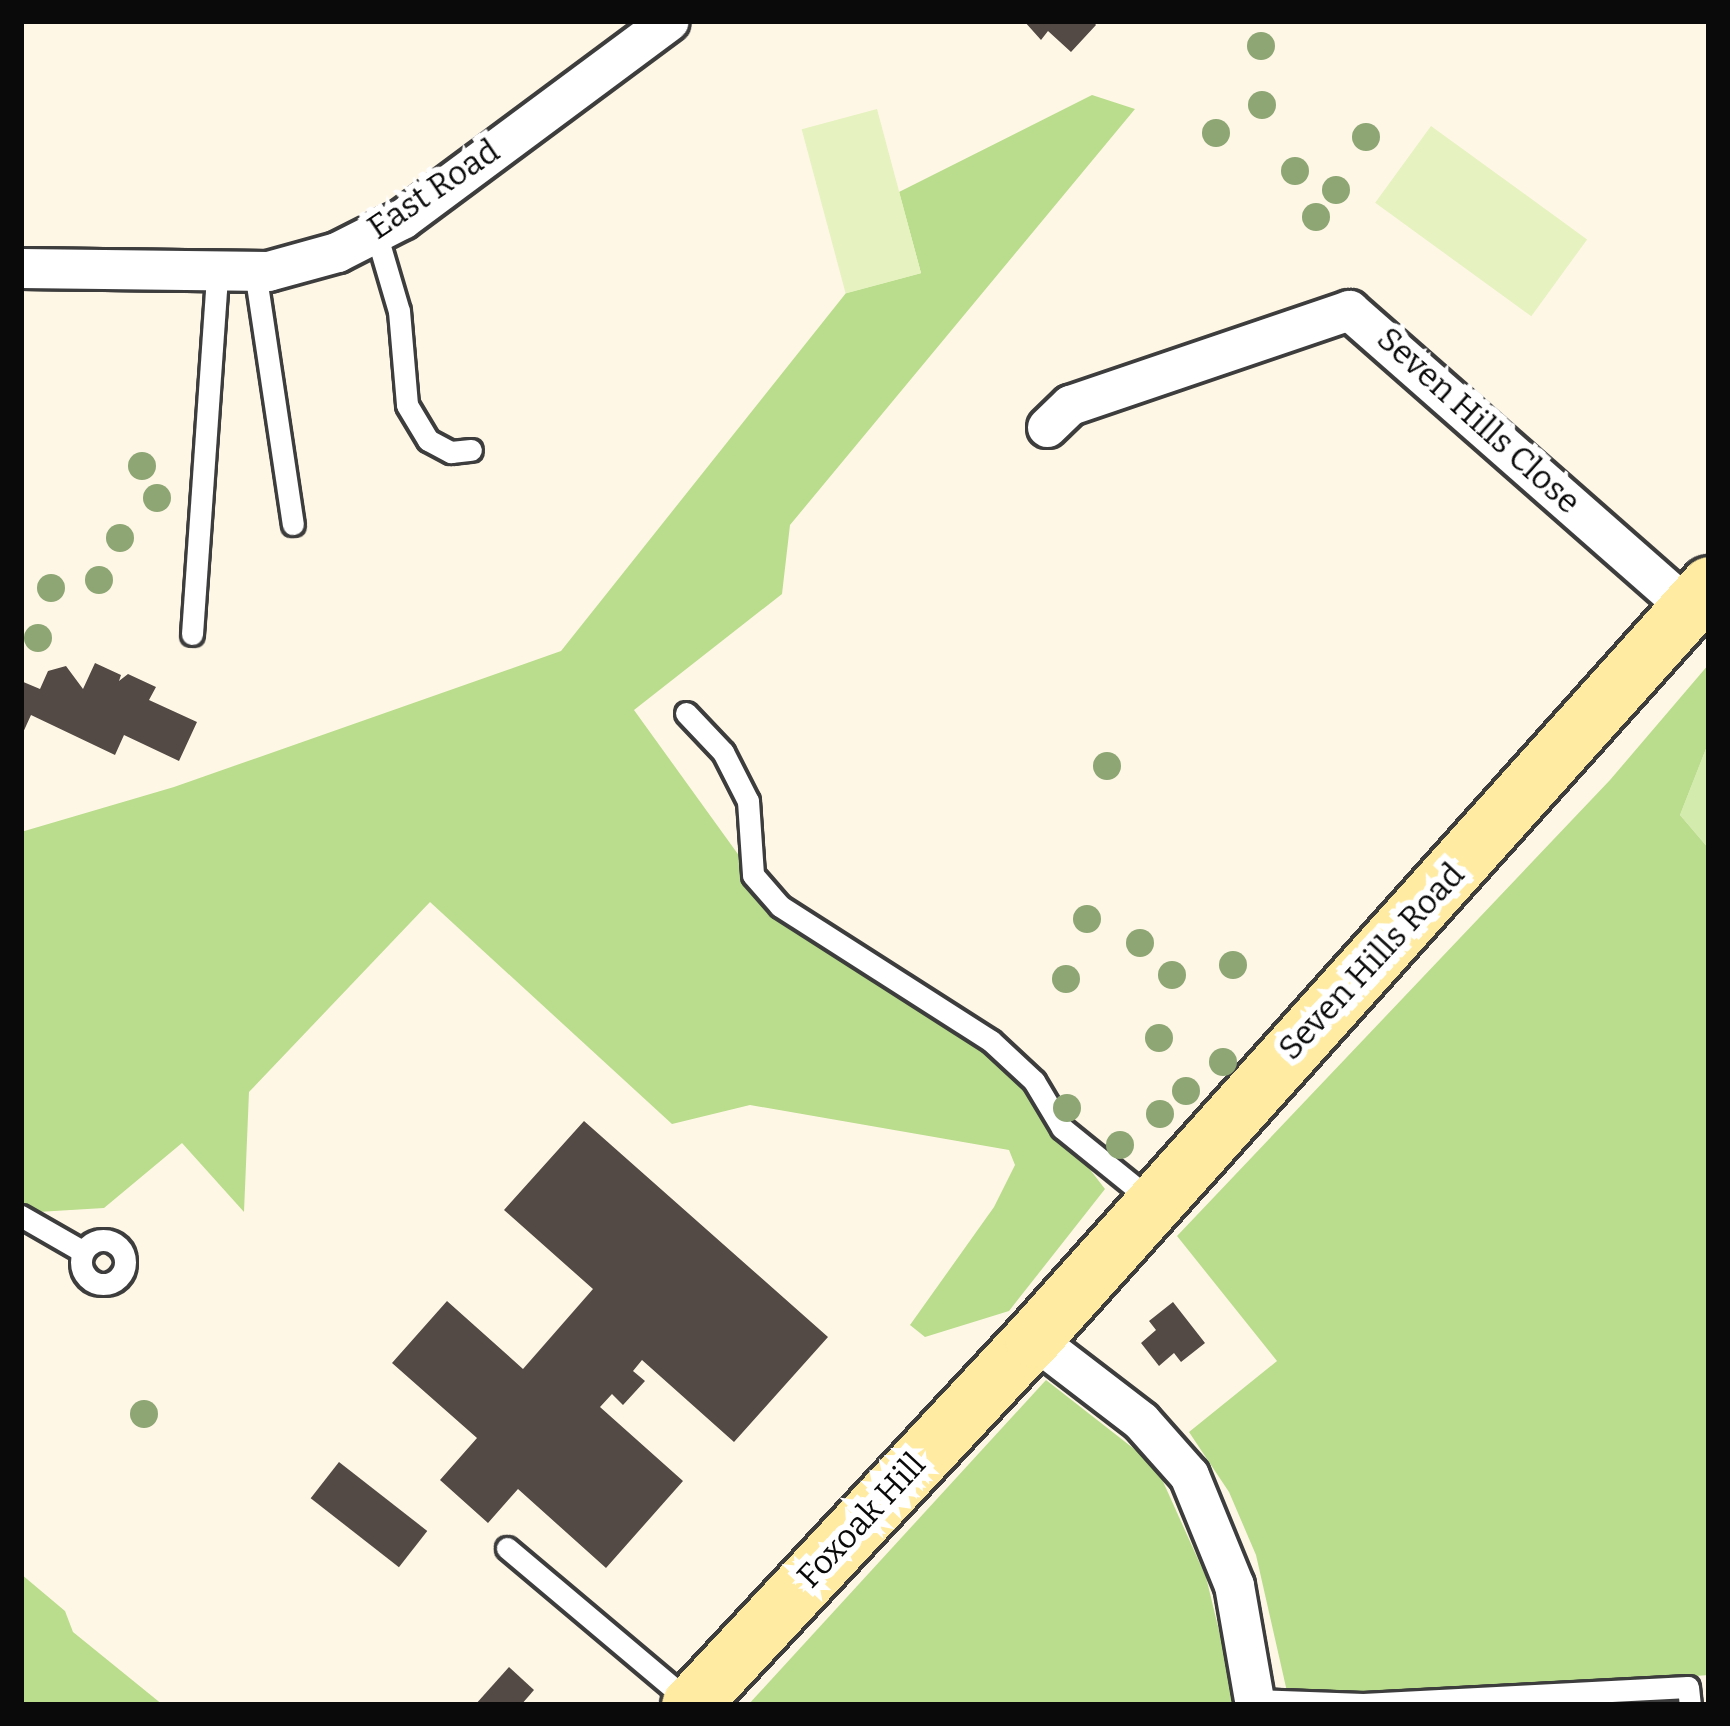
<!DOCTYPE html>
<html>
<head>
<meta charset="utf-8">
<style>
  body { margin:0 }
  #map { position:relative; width:1730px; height:1726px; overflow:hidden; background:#fff7e6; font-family:Bitter,serif }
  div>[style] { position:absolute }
  .green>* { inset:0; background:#d4ebae }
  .forest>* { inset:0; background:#b9dd8c }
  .pitch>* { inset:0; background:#e6f2c0; transform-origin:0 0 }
  .building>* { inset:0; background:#534945; transform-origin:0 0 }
  .roads { filter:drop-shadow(3px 0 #3d3d3d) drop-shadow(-3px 0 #3d3d3d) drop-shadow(0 3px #3d3d3d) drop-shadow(0 -3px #3d3d3d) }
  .lane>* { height:21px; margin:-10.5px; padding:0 10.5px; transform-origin:10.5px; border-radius:10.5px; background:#fff }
  .lane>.ring { margin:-10.5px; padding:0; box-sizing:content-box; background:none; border:21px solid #fff; border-radius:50% }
  .street>* { height:39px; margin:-19.5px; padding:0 19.5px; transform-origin:19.5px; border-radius:19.5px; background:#fff }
  .secondary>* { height:57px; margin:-28.5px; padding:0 28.5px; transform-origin:28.5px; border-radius:28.5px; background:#ffeba1 }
  .trees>* { width:28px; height:28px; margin:-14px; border-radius:50%; background:#8da674 }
  span { translate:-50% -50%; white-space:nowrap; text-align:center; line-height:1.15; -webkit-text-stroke:12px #fff; paint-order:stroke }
  .street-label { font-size:33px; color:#0a0a0a }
  .frame { position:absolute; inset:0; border:24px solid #0a0a0a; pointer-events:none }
</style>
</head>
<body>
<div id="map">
  <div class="green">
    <i style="clip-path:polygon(1709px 741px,1709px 849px,1680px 815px)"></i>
  </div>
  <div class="forest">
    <i style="clip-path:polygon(1092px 95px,1135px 109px,790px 525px,782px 594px,634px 710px,753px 875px,991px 1041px,1105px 1189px,1009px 1311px,925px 1337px,910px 1325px,994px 1207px,1015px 1165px,1009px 1150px,750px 1105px,672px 1124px,430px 902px,249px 1092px,244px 1212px,182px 1143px,104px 1208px,21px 1213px,21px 832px,174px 787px,561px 651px,846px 293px,921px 273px,899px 192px)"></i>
    <i style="clip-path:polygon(1709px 664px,1709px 741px,1680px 815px,1709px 849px,1709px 1675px,1290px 1705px,1256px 1555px,1229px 1492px,1189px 1432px,1277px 1361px,1177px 1236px,1610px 780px)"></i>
    <i style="clip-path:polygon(1046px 1380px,1156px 1466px,1206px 1577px,1237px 1705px,748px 1705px)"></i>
    <i style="clip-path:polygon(21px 1574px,65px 1611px,73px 1632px,163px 1705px,21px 1705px)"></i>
  </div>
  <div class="pitch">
    <i style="left:877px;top:109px;width:170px;height:78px;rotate:75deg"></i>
    <i style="left:1431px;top:126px;width:193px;height:95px;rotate:36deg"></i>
  </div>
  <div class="building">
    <i style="clip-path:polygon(1024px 21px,1093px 21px,1096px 25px,1071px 52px,1048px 31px,1041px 40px)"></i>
    <i style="clip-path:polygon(95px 663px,121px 675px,119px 681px,128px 674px,156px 687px,149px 700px,197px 722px,179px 761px,124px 735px,115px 755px,31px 715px,21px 737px,21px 681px,40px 689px,48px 671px,66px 666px,83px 689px)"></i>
    <i style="clip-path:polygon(584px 1121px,828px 1337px,734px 1442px,642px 1360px,633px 1371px,645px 1381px,623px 1405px,612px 1394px,600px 1407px,683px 1481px,606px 1568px,518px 1489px,488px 1523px,440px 1480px,477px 1438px,392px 1363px,447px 1301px,523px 1369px,593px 1289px,504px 1210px)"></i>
    <i style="clip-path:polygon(1173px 1302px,1205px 1343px,1181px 1362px,1174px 1353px,1159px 1366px,1141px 1343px,1156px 1330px,1149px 1321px)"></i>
    <i style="left:339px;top:1462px;width:112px;height:46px;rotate:38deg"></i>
    <i style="clip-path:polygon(509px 1667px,534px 1690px,521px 1705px,475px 1705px)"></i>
  </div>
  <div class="roads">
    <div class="lane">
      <i style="left:376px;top:233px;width:81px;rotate:73.6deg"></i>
      <i style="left:399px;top:311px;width:94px;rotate:85.1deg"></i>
      <i style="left:407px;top:405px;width:41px;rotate:59deg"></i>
      <i style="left:428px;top:440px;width:26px;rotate:28deg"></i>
      <i style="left:451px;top:452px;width:20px;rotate:-6deg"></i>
      <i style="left:255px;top:271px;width:256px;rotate:81.5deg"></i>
      <i style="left:192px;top:634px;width:363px;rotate:-86deg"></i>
      <i style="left:686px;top:713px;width:54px;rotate:46.5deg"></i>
      <i style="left:723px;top:752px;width:55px;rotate:63deg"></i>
      <i style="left:748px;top:801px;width:74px;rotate:86.1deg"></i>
      <i style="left:753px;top:875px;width:41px;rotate:48.9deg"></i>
      <i style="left:780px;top:906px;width:250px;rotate:32.6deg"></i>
      <i style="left:991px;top:1041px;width:59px;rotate:42.9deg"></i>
      <i style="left:1034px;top:1081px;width:55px;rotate:59.2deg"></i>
      <i style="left:1062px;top:1128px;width:114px;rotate:39deg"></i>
      <i style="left:21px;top:1216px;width:70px;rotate:29.8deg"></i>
      <i class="ring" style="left:81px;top:1240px;width:23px;height:23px"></i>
      <i style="left:507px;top:1548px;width:241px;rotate:40.1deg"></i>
      <i style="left:1254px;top:1700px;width:109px;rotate:2.1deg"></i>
      <i style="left:1363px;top:1704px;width:325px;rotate:-3deg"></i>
      <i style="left:1688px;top:1687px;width:18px;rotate:84deg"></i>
    </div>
    <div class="street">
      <i style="left:21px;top:268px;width:247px;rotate:0.7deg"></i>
      <i style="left:268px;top:271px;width:72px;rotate:-15.4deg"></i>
      <i style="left:337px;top:252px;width:73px;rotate:-26.9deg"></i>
      <i style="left:402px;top:219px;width:332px;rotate:-36.6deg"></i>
      <i style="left:1047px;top:427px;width:32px;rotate:-44deg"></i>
      <i style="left:1070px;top:405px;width:295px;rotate:-18.8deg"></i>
      <i style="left:1349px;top:310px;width:451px;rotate:41.3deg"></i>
      <i style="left:1033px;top:1338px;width:136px;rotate:37.5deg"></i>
      <i style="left:1141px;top:1421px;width:72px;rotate:48.4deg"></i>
      <i style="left:1189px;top:1475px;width:119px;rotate:67.8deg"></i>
      <i style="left:1234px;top:1585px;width:122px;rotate:80.1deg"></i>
    </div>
    <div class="secondary">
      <i style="left:690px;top:1705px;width:502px;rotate:-46.94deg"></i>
      <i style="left:1033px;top:1338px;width:1012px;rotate:-48.08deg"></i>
    </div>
  </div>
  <div class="trees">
    <i style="left:1261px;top:46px"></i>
    <i style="left:1262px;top:105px"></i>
    <i style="left:1216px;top:133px"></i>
    <i style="left:1366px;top:137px"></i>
    <i style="left:1295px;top:171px"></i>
    <i style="left:1336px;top:190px"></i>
    <i style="left:1316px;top:217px"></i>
    <i style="left:142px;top:466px"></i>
    <i style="left:157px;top:498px"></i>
    <i style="left:120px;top:538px"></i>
    <i style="left:99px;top:580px"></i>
    <i style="left:51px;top:588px"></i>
    <i style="left:38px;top:638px"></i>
    <i style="left:1107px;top:766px"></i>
    <i style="left:1087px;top:919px"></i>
    <i style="left:1140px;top:943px"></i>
    <i style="left:1233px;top:965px"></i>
    <i style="left:1172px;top:975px"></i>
    <i style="left:1066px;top:979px"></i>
    <i style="left:1159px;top:1038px"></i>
    <i style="left:1223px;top:1062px"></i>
    <i style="left:1186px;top:1091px"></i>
    <i style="left:1067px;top:1108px"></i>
    <i style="left:1160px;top:1114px"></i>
    <i style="left:1120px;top:1145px"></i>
    <i style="left:144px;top:1414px"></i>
  </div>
  <div class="street-label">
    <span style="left:434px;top:190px;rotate:-34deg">East Road</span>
    <span style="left:1478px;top:421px;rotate:42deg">Seven Hills Close</span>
    <span style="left:1372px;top:962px;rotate:-47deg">Seven Hills Road</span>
    <span style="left:862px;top:1521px;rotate:-47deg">Foxoak Hill</span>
  </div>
  <div class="frame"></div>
</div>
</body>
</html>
